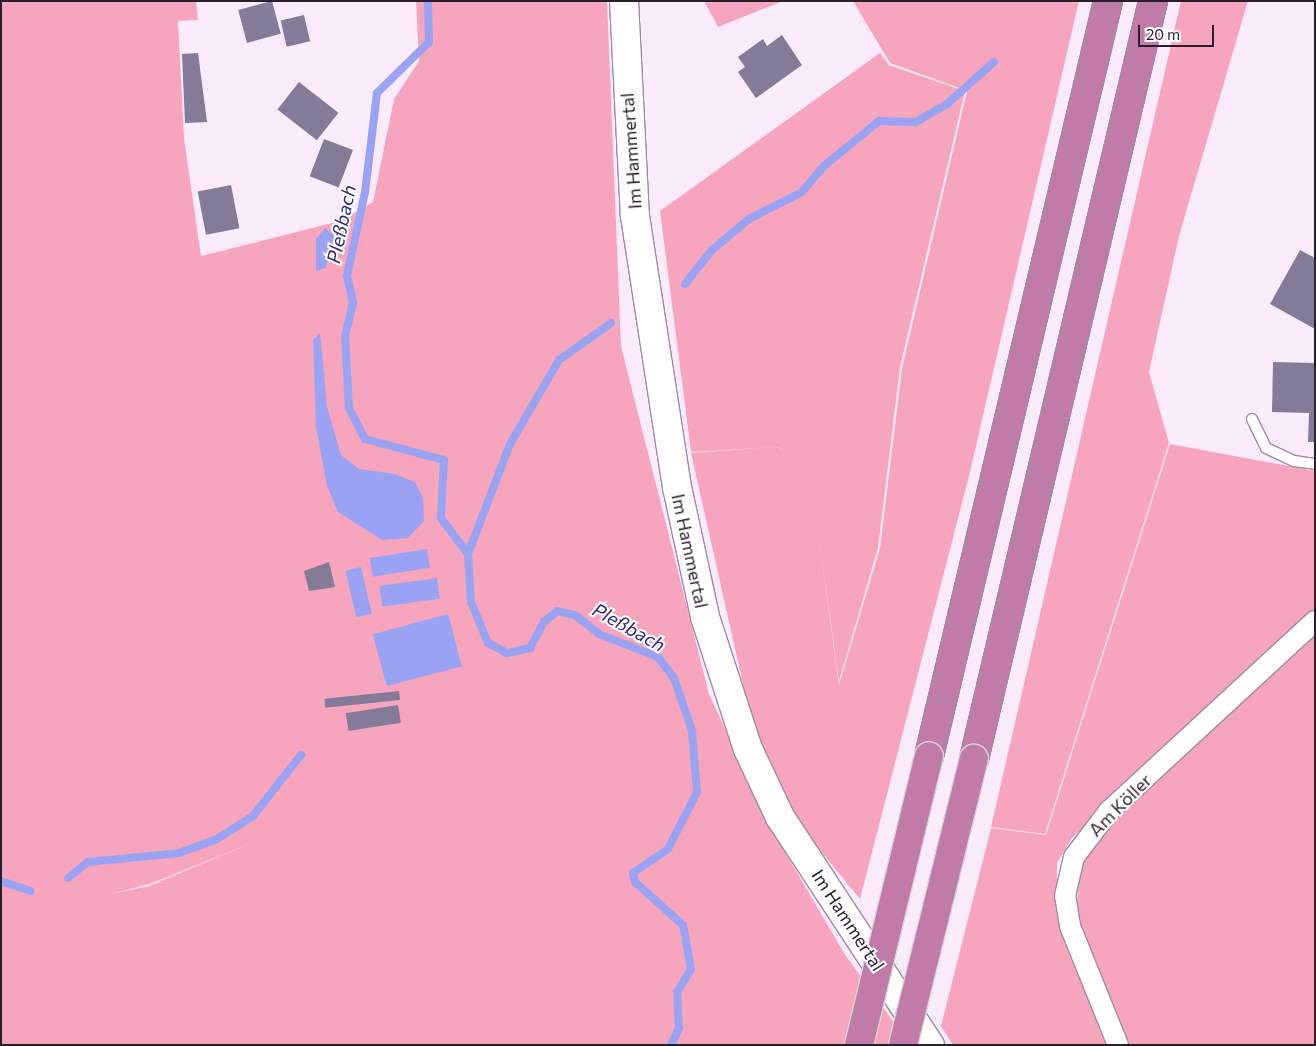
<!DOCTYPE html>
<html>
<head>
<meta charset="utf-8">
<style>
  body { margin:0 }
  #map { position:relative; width:1316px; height:1046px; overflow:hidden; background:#f9ebfc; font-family:Commissioner,sans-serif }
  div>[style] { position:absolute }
  .green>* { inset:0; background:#f7a5bc }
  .water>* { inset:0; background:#9aa3f3; transform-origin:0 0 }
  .stream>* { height:8px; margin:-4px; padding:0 4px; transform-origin:4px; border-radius:4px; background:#9aa3f3 }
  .building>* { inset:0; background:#847b99; transform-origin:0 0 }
  .roads { filter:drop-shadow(1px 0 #9f89a4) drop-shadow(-1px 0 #9f89a4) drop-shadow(0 1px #9f89a4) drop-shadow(0 -1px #9f89a4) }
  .service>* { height:10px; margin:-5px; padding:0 5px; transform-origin:5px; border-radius:5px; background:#fff }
  .minor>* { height:20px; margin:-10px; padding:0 10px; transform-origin:10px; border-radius:10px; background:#fff }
  .secondary>* { height:28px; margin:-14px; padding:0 14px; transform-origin:14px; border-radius:14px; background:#fff }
  .motorway>* { height:28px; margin:-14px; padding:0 14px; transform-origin:14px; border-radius:14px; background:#c17ba9 }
  .bridges { filter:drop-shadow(1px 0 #d8d7d8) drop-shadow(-1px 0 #d8d7d8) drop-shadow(0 1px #d8d7d8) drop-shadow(0 -1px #d8d7d8) }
  .motorway-bridge>* { height:28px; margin:-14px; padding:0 14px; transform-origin:14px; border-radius:14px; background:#c17ba9 }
  span { translate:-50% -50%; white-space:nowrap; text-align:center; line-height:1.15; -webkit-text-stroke:4px #fff; paint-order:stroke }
  .street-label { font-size:18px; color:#271f29 }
  .water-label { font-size:19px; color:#2e2883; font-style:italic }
  .frame { position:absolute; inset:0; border:2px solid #271f29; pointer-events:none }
  .scale { position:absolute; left:1138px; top:25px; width:76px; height:22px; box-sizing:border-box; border:2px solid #271f29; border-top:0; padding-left:6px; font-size:15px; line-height:18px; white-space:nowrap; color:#271f29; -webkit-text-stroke:4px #fff; paint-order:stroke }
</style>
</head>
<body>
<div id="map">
  <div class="green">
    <i style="clip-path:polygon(evenodd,1px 1px,196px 1px,198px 20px,178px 21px,184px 138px,201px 256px,340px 221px,373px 202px,394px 99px,419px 61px,416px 1px,607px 1px,621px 346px,709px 694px,775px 835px,844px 953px,910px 1045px,1px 1045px,1px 1px,254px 842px,149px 886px,110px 894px,150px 884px,254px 842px)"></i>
    <i style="clip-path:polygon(704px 1px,783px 1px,718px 27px)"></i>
    <i style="clip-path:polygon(853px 1px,1079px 1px,970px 472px,860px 899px,792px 816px,752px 724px,691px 453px,776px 447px,789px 452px,777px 447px,691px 452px,660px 211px,880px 53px,889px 65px,965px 91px,900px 367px,878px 548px,839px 681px,818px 532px,839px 685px,880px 548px,902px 368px,967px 91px,890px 63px)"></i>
    <i style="clip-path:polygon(1181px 1px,1248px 1px,1179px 236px,1149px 372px,1169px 443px,1045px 834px,991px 827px)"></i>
    <i style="clip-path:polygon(1170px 444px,1315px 471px,1315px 613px,1072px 838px,1057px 863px,1057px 895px,1111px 1045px,953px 1045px,941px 1026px,991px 828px,1046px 835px)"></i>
    <i style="clip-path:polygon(1315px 630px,1315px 1045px,1125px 1045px,1077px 925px,1078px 873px,1090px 848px,1115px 815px)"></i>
  </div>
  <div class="water">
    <i style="clip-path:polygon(325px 228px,334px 235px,332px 252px,325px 268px,316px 271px,316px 239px)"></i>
    <i style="clip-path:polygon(320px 333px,327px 407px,341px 455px,359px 469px,395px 474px,415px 482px,423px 498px,424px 521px,408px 538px,382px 540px,338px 512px,327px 486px,316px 427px,313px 340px)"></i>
    <i style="left:427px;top:549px;width:19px;height:58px;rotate:81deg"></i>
    <i style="left:361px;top:567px;width:48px;height:16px;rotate:77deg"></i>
    <i style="left:437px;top:578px;width:21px;height:58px;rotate:82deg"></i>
    <i style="left:448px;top:614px;width:54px;height:78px;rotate:75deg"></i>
  </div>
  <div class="stream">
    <i style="left:428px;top:1px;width:41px;rotate:88.6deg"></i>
    <i style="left:429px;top:42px;width:73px;rotate:135.6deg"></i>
    <i style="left:377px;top:93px;width:100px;rotate:96.9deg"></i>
    <i style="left:365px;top:192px;width:86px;rotate:102.1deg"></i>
    <i style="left:347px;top:276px;width:27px;rotate:77deg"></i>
    <i style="left:353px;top:302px;width:35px;rotate:103deg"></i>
    <i style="left:345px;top:336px;width:72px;rotate:86.8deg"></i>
    <i style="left:349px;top:408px;width:35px;rotate:63deg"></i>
    <i style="left:365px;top:439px;width:82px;rotate:14.9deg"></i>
    <i style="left:444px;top:460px;width:58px;rotate:93deg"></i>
    <i style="left:441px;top:518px;width:45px;rotate:53.1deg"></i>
    <i style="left:468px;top:554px;width:48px;rotate:86.4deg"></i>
    <i style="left:471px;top:602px;width:44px;rotate:67.5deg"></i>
    <i style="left:488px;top:643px;width:21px;rotate:28deg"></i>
    <i style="left:507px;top:653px;width:24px;rotate:-12deg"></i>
    <i style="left:530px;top:648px;width:30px;rotate:-62deg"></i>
    <i style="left:544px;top:622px;width:17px;rotate:-40deg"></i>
    <i style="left:557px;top:611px;width:18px;rotate:13deg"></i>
    <i style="left:575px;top:615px;width:31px;rotate:38deg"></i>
    <i style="left:599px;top:634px;width:63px;rotate:21.3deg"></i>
    <i style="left:658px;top:657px;width:26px;rotate:53deg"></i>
    <i style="left:674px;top:678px;width:56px;rotate:71.2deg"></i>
    <i style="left:692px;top:731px;width:61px;rotate:85.3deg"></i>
    <i style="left:697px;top:792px;width:64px;rotate:117deg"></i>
    <i style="left:668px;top:849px;width:42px;rotate:145.6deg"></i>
    <i style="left:633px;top:873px;width:9px;rotate:77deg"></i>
    <i style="left:635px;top:882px;width:64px;rotate:41.9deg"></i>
    <i style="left:683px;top:925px;width:45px;rotate:79.7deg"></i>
    <i style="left:691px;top:969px;width:27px;rotate:121deg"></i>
    <i style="left:677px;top:992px;width:36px;rotate:87deg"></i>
    <i style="left:679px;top:1028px;width:19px;rotate:115deg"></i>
    <i style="left:685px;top:284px;width:43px;rotate:-51.5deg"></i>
    <i style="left:712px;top:250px;width:48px;rotate:-40deg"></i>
    <i style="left:749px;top:219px;width:59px;rotate:-27deg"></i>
    <i style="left:802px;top:192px;width:34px;rotate:-50deg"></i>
    <i style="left:824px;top:166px;width:71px;rotate:-39.3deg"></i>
    <i style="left:879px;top:121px;width:37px;rotate:2deg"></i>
    <i style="left:916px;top:122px;width:36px;rotate:-30deg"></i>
    <i style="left:947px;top:104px;width:63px;rotate:-41.8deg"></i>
    <i style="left:468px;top:554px;width:118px;rotate:-69.1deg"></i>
    <i style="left:510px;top:444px;width:97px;rotate:-59.7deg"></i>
    <i style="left:559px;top:360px;width:64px;rotate:-35.4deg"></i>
    <i style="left:68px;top:878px;width:26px;rotate:-39deg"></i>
    <i style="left:88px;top:862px;width:91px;rotate:-5.6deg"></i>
    <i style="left:179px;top:853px;width:40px;rotate:-20.2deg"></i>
    <i style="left:217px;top:839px;width:43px;rotate:-32.6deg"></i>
    <i style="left:253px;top:816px;width:78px;rotate:-51.8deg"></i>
    <i style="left:1px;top:881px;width:31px;rotate:19deg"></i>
  </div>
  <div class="building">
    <i style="left:272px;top:1px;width:34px;height:35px;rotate:75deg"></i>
    <i style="left:304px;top:15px;width:27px;height:24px;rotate:77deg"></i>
    <i style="clip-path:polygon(782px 35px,802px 65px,756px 98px,738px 72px,745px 67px,738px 57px,763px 39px,767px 46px)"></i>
    <i style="clip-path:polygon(198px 53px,207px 122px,185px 123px,182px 54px)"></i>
    <i style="left:299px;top:82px;width:50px;height:35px;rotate:38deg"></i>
    <i style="left:324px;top:139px;width:31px;height:40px;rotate:21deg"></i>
    <i style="left:231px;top:185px;width:44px;height:34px;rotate:79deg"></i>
    <i style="clip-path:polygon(1300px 250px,1315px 258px,1315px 329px,1270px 304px)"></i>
    <i style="clip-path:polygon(1273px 362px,1315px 363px,1315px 442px,1308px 442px,1309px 413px,1272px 412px)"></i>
    <i style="clip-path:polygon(329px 562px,335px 587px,309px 591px,304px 571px)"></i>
    <i style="left:399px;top:691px;width:9px;height:75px;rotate:84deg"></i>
    <i style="left:398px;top:705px;width:18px;height:53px;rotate:81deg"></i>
  </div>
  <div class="roads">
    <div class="service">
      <i style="left:1252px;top:419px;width:32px;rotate:64deg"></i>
      <i style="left:1266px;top:448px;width:31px;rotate:25deg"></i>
      <i style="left:1294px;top:461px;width:21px;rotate:8deg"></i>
    </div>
    <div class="minor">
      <i style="left:1118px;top:1045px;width:128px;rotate:-112deg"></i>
      <i style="left:1070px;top:926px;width:30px;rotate:-99deg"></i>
      <i style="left:1065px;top:896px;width:40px;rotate:-77deg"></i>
      <i style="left:1074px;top:857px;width:58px;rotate:-52.7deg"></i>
      <i style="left:1109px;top:811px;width:280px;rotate:-42.7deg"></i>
    </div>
    <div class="secondary">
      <i style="left:624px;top:1px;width:215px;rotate:87.1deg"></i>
      <i style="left:635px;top:216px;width:274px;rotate:81.2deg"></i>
      <i style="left:677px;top:487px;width:133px;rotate:77.8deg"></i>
      <i style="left:705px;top:617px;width:139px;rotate:72deg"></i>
      <i style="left:748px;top:749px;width:75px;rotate:64.8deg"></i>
      <i style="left:780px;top:817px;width:273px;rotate:56.7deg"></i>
    </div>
    <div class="motorway">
      <i style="left:929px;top:756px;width:776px;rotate:-76.66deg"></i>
      <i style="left:974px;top:759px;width:779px;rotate:-76.71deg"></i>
    </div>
  </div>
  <div class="bridges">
    <div class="motorway-bridge">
      <i style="left:859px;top:1045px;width:297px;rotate:-76.4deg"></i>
      <i style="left:903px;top:1045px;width:295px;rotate:-76.1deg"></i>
    </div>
  </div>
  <div class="street-label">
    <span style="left:631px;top:151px;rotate:-94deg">Im Hammertal</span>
    <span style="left:690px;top:551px;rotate:78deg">Im Hammertal</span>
    <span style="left:1120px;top:805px;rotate:-45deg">Am Köller</span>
    <span style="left:848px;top:920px;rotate:57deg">Im Hammertal</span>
  </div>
  <div class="water-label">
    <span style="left:341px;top:224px;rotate:-78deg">Pleßbach</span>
    <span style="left:629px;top:627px;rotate:29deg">Pleßbach</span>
  </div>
  <div class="frame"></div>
  <div class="scale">20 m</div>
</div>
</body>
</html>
